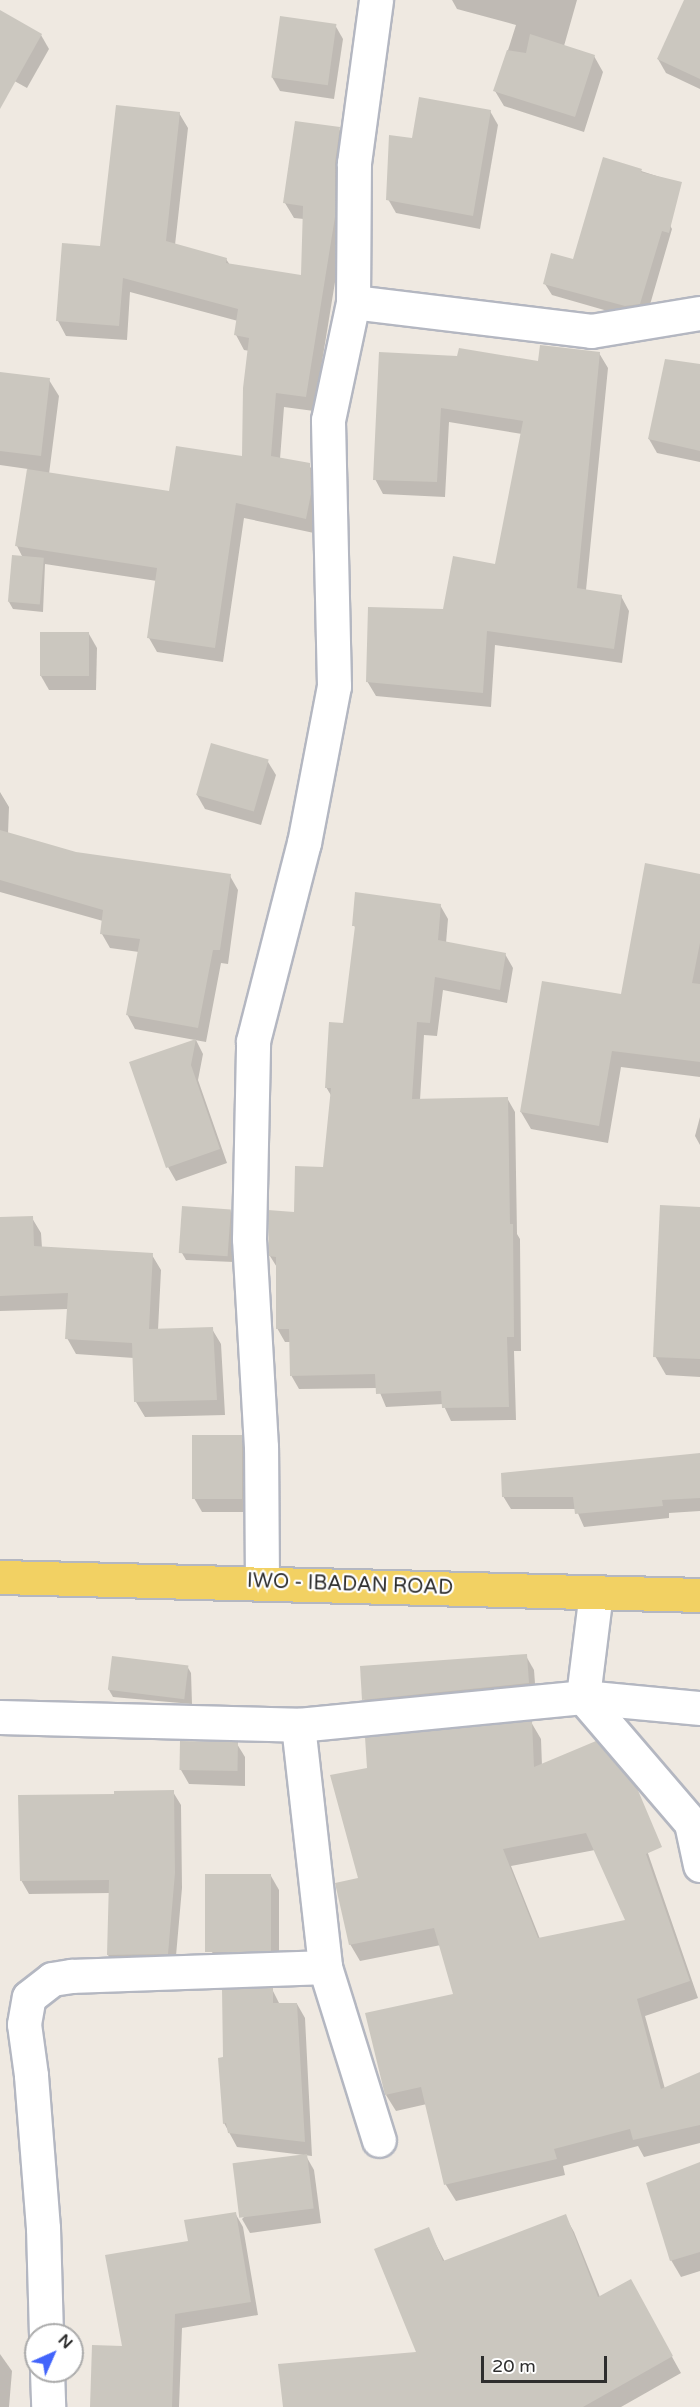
<!DOCTYPE html>
<html>
<head>
<meta charset="utf-8">
<style>
  body { margin:0 }
  #map { position:relative; width:700px; height:2407px; overflow:hidden; background:#efe9e1; font-family:"Varela Round",sans-serif }
  div>[style] { position:absolute }
  .shadow>* { inset:0; background:#0003 }
  .building>* { inset:0; background:#cbc7bf; transform-origin:0 0 }
  .roads { filter:drop-shadow(2px 0 #b4b7c1) drop-shadow(-2px 0 #b4b7c1) drop-shadow(0 2px #b4b7c1) drop-shadow(0 -2px #b4b7c1) }
  .minor>* { height:33px; margin:-16.5px; padding:0 16.5px; transform-origin:16.5px; border-radius:16.5px; background:#fff }
  .major>* { height:33px; margin:-16.5px; padding:0 16.5px; transform-origin:16.5px; border-radius:16.5px; background:#f2d163 }
  span { translate:-50% -50%; white-space:nowrap; text-align:center; line-height:1.15; -webkit-text-stroke:4.5px #fff; paint-order:stroke }
  .street-label { font-size:20px; color:#2e2e2e }
  .north { position:absolute; left:24px; top:2323px; width:60px; height:60px; box-sizing:border-box; background:#fff; border:2px solid #ababab; border-radius:50%; rotate:45deg; font-size:16px; font-weight:700; line-height:24px; text-align:center; color:#2e2e2e }
  .north::after { content:''; display:block; margin:auto; width:21px; height:27px; background:#4264fb; clip-path:polygon(50% 0,100% 100%,50% 72%,0 100%) }
  .scale { position:absolute; left:481px; top:2356px; width:126px; height:27px; box-sizing:border-box; border:3px solid #2e2e2e; border-top:0; padding-left:8px; font-size:18px; line-height:21px; white-space:nowrap; color:#2e2e2e; -webkit-text-stroke:4px #fff; paint-order:stroke }
</style>
</head>
<body>
<div id="map">
  <div class="shadow">
    <i style="clip-path:polygon(452px 0,577px 0,564px 46px,594px 56px,603px 72px,584px 132px,504px 106px,495px 91px,516px 25px,457px 9px)"></i>
    <i style="clip-path:polygon(686px 0,700px 0,700px 89px,666px 73px,658px 59px)"></i>
    <i style="clip-path:polygon(0 12px,41px 35px,49px 49px,27px 88px,0 73px)"></i>
    <i style="clip-path:polygon(335px 25px,343px 39px,334px 99px,280px 91px,272px 77px)"></i>
    <i style="clip-path:polygon(490px 111px,498px 125px,480px 229px,396px 213px,388px 199px)"></i>
    <i style="clip-path:polygon(179px 113px,188px 128px,175px 245px,226px 259px,230px 265px,303px 277px,304px 219px,294px 218px,285px 203px,339px 129px,348px 144px,343px 233px,314px 411px,284px 407px,280px 459px,309px 465px,318px 480px,319px 510px,314px 533px,244px 518px,223px 662px,157px 652px,149px 638px,157px 581px,45px 564px,43px 612px,13px 609px,9px 602px,23px 558px,17px 546px,28px 469px,0 465px,0 373px,49px 380px,59px 396px,49px 474px,170px 492px,244px 458px,250px 351px,244px 350px,236px 335px,238px 321px,130px 292px,127px 340px,66px 336px,58px 321px)"></i>
    <i style="clip-path:polygon(604px 159px,669px 180px,665px 216px,672px 229px,647px 315px,632px 318px,552px 295px,545px 284px,574px 261px)"></i>
    <i style="clip-path:polygon(381px 353px,540px 363px,599px 353px,608px 368px,586px 590px,621px 596px,629px 611px,622px 663px,495px 645px,491px 707px,376px 696px,367px 681px,496px 566px,522px 434px,449px 422px,445px 497px,383px 494px,375px 479px)"></i>
    <i style="clip-path:polygon(700px 367px,700px 462px,657px 453px,649px 439px)"></i>
    <i style="clip-path:polygon(89px 634px,97px 648px,96px 690px,49px 690px,41px 676px)"></i>
    <i style="clip-path:polygon(268px 762px,276px 775px,261px 825px,205px 809px,197px 795px)"></i>
    <i style="clip-path:polygon(0 792px,9px 807px,8px 834px,76px 854px,230px 876px,238px 890px,228px 964px,221px 963px,206px 1042px,135px 1029px,127px 1014px,139px 952px,110px 948px,102px 934px,103px 921px,0 892px)"></i>
    <i style="clip-path:polygon(700px 875px,700px 1077px,621px 1067px,608px 1143px,531px 1129px,521px 1112px,622px 996px)"></i>
    <i style="clip-path:polygon(440px 905px,448px 919px,446px 943px,505px 954px,513px 968px,507px 1003px,443px 990px,437px 1036px,424px 1035px,420px 1100px,507px 1098px,515px 1112px,517px 1234px,520px 1239px,521px 1351px,514px 1351px,516px 1420px,451px 1421px,443px 1404px,386px 1407px,378px 1388px,299px 1389px,291px 1375px,291px 1342px,285px 1342px,277px 1328px,278px 1269px,270px 1256px,324px 1168px,332px 1097px,326px 1087px,345px 1025px,356px 930px,354px 925px)"></i>
    <i style="clip-path:polygon(196px 1040px,203px 1054px,198px 1080px,227px 1163px,176px 1181px,168px 1167px,131px 1063px)"></i>
    <i style="clip-path:polygon(700px 1117px,700px 1145px,695px 1136px)"></i>
    <i style="clip-path:polygon(700px 1208px,700px 1377px,666px 1375px,655px 1356px)"></i>
    <i style="clip-path:polygon(230px 1210px,234px 1217px,234px 1262px,186px 1260px,182px 1253px)"></i>
    <i style="clip-path:polygon(32px 1218px,41px 1233px,42px 1248px,152px 1255px,161px 1270px,158px 1330px,212px 1329px,221px 1344px,225px 1415px,145px 1417px,136px 1402px,134px 1358px,76px 1354px,67px 1338px,68px 1309px,0 1311px,0 1219px)"></i>
    <i style="clip-path:polygon(241px 1436px,249px 1450px,250px 1512px,202px 1512px,194px 1498px)"></i>
    <i style="clip-path:polygon(700px 1455px,700px 1511px,669px 1513px,669px 1518px,584px 1527px,576px 1509px,511px 1509px,503px 1496px)"></i>
    <i style="clip-path:polygon(526px 1656px,534px 1670px,536px 1697px,371px 1713px,364px 1699px)"></i>
    <i style="clip-path:polygon(187px 1666px,191px 1673px,192px 1704px,113px 1697px,109px 1690px)"></i>
    <i style="clip-path:polygon(evenodd,531px 1722px,541px 1739px,542px 1766px,623px 1781px,698px 1998px,645px 2016px,665px 2089px,700px 2074px,700px 2143px,644px 2157px,638px 2146px,563px 2166px,565px 2175px,456px 2201px,446px 2185px,427px 2104px,396px 2111px,386px 2095px,455px 1995px,441px 1945px,360px 1961px,350px 1944px,360px 1879px,368px 1769px,531px 1722px,595px 1850px,627px 1922px,540px 1939px,511px 1866px,595px 1850px)"></i>
    <i style="clip-path:polygon(237px 1744px,245px 1757px,245px 1786px,189px 1784px,181px 1770px)"></i>
    <i style="clip-path:polygon(173px 1792px,181px 1805px,182px 1888px,175px 1967px,116px 1969px,108px 1955px,110px 1893px,29px 1894px,21px 1880px,116px 1796px)"></i>
    <i style="clip-path:polygon(271px 1876px,279px 1890px,279px 1964px,220px 1966px,212px 1952px)"></i>
    <i style="clip-path:polygon(272px 1989px,280px 2005px,297px 2004px,305px 2018px,312px 2156px,237px 2147px,224px 2123px,225px 2059px)"></i>
    <i style="clip-path:polygon(306px 2156px,314px 2170px,321px 2223px,250px 2233px,242px 2219px)"></i>
    <i style="clip-path:polygon(700px 2164px,700px 2271px,681px 2277px,671px 2260px)"></i>
    <i style="clip-path:polygon(235px 2213px,243px 2227px,258px 2315px,182px 2328px,179px 2407px,91px 2407px,123px 2348px,190px 2243px)"></i>
    <i style="clip-path:polygon(565px 2216px,574px 2232px,600px 2297px,630px 2281px,681px 2373px,621px 2407px,284px 2407px,419px 2353px,428px 2229px,445px 2262px)"></i>
    <i style="clip-path:polygon(0 2354px,12px 2371px,9px 2407px,0 2407px)"></i>
  </div>
  <div class="building">
    <i style="clip-path:polygon(684px 0,700px 0,700px 79px,657px 59px)"></i>
    <i style="clip-path:polygon(0 10px,42px 34px,0 109px)"></i>
    <i style="left:280px;top:16px;width:57px;height:62px;rotate:8deg"></i>
    <i style="clip-path:polygon(530px 34px,595px 55px,575px 117px,493px 91px,507px 50px,526px 53px)"></i>
    <i style="clip-path:polygon(419px 97px,491px 110px,473px 216px,386px 200px,389px 135px,412px 138px)"></i>
    <i style="clip-path:polygon(116px 105px,180px 112px,166px 241px,227px 258px,226px 263px,301px 275px,303px 206px,283px 203px,295px 121px,340px 127px,335px 163px,335px 217px,306px 397px,276px 393px,271px 456px,310px 463px,311px 494px,306px 519px,236px 503px,215px 648px,147px 638px,157px 568px,15px 546px,27px 469px,169px 491px,176px 446px,242px 456px,243px 388px,249px 338px,234px 335px,238px 309px,123px 278px,119px 326px,56px 321px,62px 243px,100px 246px)"></i>
    <i style="clip-path:polygon(603px 157px,642px 169px,641px 172px,682px 182px,669px 233px,662px 231px,640px 304px,625px 306px,543px 284px,551px 253px,573px 259px)"></i>
    <i style="clip-path:polygon(540px 345px,600px 352px,577px 588px,622px 595px,614px 649px,487px 631px,483px 693px,366px 682px,368px 607px,443px 609px,453px 556px,495px 564px,523px 421px,441px 408px,437px 482px,373px 480px,379px 352px,457px 356px,459px 348px,538px 361px)"></i>
    <i style="clip-path:polygon(665px 359px,700px 364px,700px 451px,648px 439px)"></i>
    <i style="clip-path:polygon(0 372px,50px 378px,41px 456px,0 451px)"></i>
    <i style="left:12px;top:555px;width:32px;height:47px;rotate:5deg"></i>
    <i style="left:40px;top:632px;width:49px;height:44px"></i>
    <i style="left:211px;top:743px;width:60px;height:54px;rotate:16deg"></i>
    <i style="clip-path:polygon(0 830px,76px 852px,231px 874px,220px 950px,213px 950px,198px 1028px,126px 1015px,140px 939px,100px 934px,103px 910px,0 880px)"></i>
    <i style="clip-path:polygon(645px 863px,700px 874px,700px 943px,692px 983px,700px 984px,700px 1062px,612px 1051px,599px 1126px,520px 1112px,542px 981px,621px 994px)"></i>
    <i style="clip-path:polygon(355px 892px,441px 904px,438px 940px,506px 953px,500px 990px,435px 977px,430px 1023px,417px 1022px,412px 1099px,508px 1097px,510px 1224px,513px 1224px,514px 1337px,507px 1337px,509px 1407px,442px 1408px,441px 1391px,376px 1394px,375px 1374px,290px 1376px,289px 1329px,276px 1329px,276px 1257px,269px 1256px,268px 1210px,294px 1212px,295px 1166px,323px 1167px,331px 1088px,325px 1088px,329px 1022px,343px 1023px,355px 926px,352px 926px)"></i>
    <i style="clip-path:polygon(196px 1039px,191px 1065px,220px 1149px,166px 1168px,129px 1062px)"></i>
    <i style="clip-path:polygon(660px 1205px,700px 1207px,700px 1359px,653px 1357px)"></i>
    <i style="left:182px;top:1206px;width:49px;height:47px;rotate:4deg"></i>
    <i style="clip-path:polygon(33px 1216px,34px 1246px,153px 1253px,149px 1329px,213px 1327px,217px 1400px,134px 1402px,132px 1343px,65px 1339px,68px 1293px,0 1296px,0 1217px)"></i>
    <i style="left:192px;top:1435px;width:50px;height:64px"></i>
    <i style="clip-path:polygon(700px 1453px,700px 1498px,662px 1500px,663px 1506px,575px 1514px,573px 1497px,502px 1497px,501px 1473px)"></i>
    <i style="clip-path:polygon(527px 1654px,529px 1683px,362px 1700px,360px 1666px)"></i>
    <i style="left:112px;top:1656px;width:77px;height:34px;rotate:7deg"></i>
    <i style="clip-path:polygon(evenodd,532px 1721px,534px 1767px,596px 1741px,637px 1788px,662px 1847px,646px 1854px,690px 1981px,637px 1999px,661px 2089px,700px 2072px,700px 2125px,633px 2140px,630px 2129px,554px 2149px,557px 2159px,444px 2185px,421px 2087px,385px 2095px,365px 2013px,453px 1994px,434px 1928px,349px 1945px,335px 1883px,358px 1878px,330px 1775px,367px 1768px,365px 1737px,532px 1721px,586px 1833px,625px 1920px,538px 1938px,503px 1849px,586px 1833px)"></i>
    <i style="left:180px;top:1741px;width:58px;height:29px;rotate:1deg"></i>
    <i style="clip-path:polygon(174px 1790px,175px 1873px,168px 1954px,107px 1955px,109px 1880px,20px 1881px,18px 1795px,114px 1794px,114px 1791px)"></i>
    <i style="left:205px;top:1874px;width:66px;height:78px"></i>
    <i style="clip-path:polygon(273px 1988px,273px 2003px,297px 2003px,305px 2142px,228px 2133px,226px 2123px,223px 2124px,218px 2058px,223px 2057px,222px 1989px)"></i>
    <i style="left:307px;top:2154px;width:55px;height:75px;rotate:83deg"></i>
    <i style="clip-path:polygon(700px 2162px,700px 2252px,670px 2261px,646px 2183px)"></i>
    <i style="clip-path:polygon(236px 2212px,251px 2302px,175px 2314px,172px 2407px,90px 2407px,92px 2345px,122px 2346px,105px 2255px,188px 2241px,184px 2220px)"></i>
    <i style="clip-path:polygon(566px 2214px,598px 2297px,631px 2279px,673px 2356px,583px 2407px,283px 2407px,278px 2364px,416px 2352px,374px 2249px,429px 2227px,443px 2261px)"></i>
  </div>
  <div class="roads">
    <div class="minor">
      <i style="left:353px;top:302px;width:240px;rotate:6.9deg"></i>
      <i style="left:591px;top:331px;width:110px;rotate:-9.4deg"></i>
      <i style="left:262px;top:1583px;width:136px;rotate:-90.4deg"></i>
      <i style="left:261px;top:1447px;width:208px;rotate:-93.3deg"></i>
      <i style="left:249px;top:1239px;width:198px;rotate:-88.8deg"></i>
      <i style="left:253px;top:1041px;width:204px;rotate:-75.6deg"></i>
      <i style="left:304px;top:843px;width:160px;rotate:-79.2deg"></i>
      <i style="left:334px;top:686px;width:266px;rotate:-91.3deg"></i>
      <i style="left:328px;top:420px;width:121px;rotate:-78deg"></i>
      <i style="left:353px;top:302px;width:139px;rotate:-89.6deg"></i>
      <i style="left:354px;top:163px;width:164px;rotate:-82.3deg"></i>
      <i style="left:596px;top:1592px;width:106px;rotate:97.1deg"></i>
      <i style="left:583px;top:1697px;width:166px;rotate:49.4deg"></i>
      <i style="left:691px;top:1823px;width:43px;rotate:77.9deg"></i>
      <i style="left:0;top:1717px;width:298px;rotate:1.5deg"></i>
      <i style="left:298px;top:1725px;width:286px;rotate:-5.6deg"></i>
      <i style="left:583px;top:1697px;width:118px;rotate:5.4deg"></i>
      <i style="left:298px;top:1725px;width:244px;rotate:83.6deg"></i>
      <i style="left:325px;top:1967px;width:181px;rotate:72.7deg"></i>
      <i style="left:46px;top:2335px;width:107px;rotate:-91.6deg"></i>
      <i style="left:43px;top:2228px;width:153px;rotate:-94.5deg"></i>
      <i style="left:31px;top:2075px;width:51px;rotate:-97.8deg"></i>
      <i style="left:24px;top:2024px;width:27px;rotate:-80deg"></i>
      <i style="left:29px;top:1997px;width:29px;rotate:-38deg"></i>
      <i style="left:52px;top:1979px;width:20px;rotate:-9deg"></i>
      <i style="left:72px;top:1976px;width:253px;rotate:-2deg"></i>
      <i style="left:47px;top:2371px;width:36px;rotate:88deg"></i>
    </div>
    <div class="major">
      <i style="left:0;top:1577px;width:700px;rotate:1.47deg"></i>
    </div>
  </div>
  <div class="street-label">
    <span style="left:350px;top:1585px;rotate:2deg">IWO - IBADAN ROAD</span>
  </div>
  <div class="north">N</div>
  <div class="scale">20 m</div>
</div>
</body>
</html>
